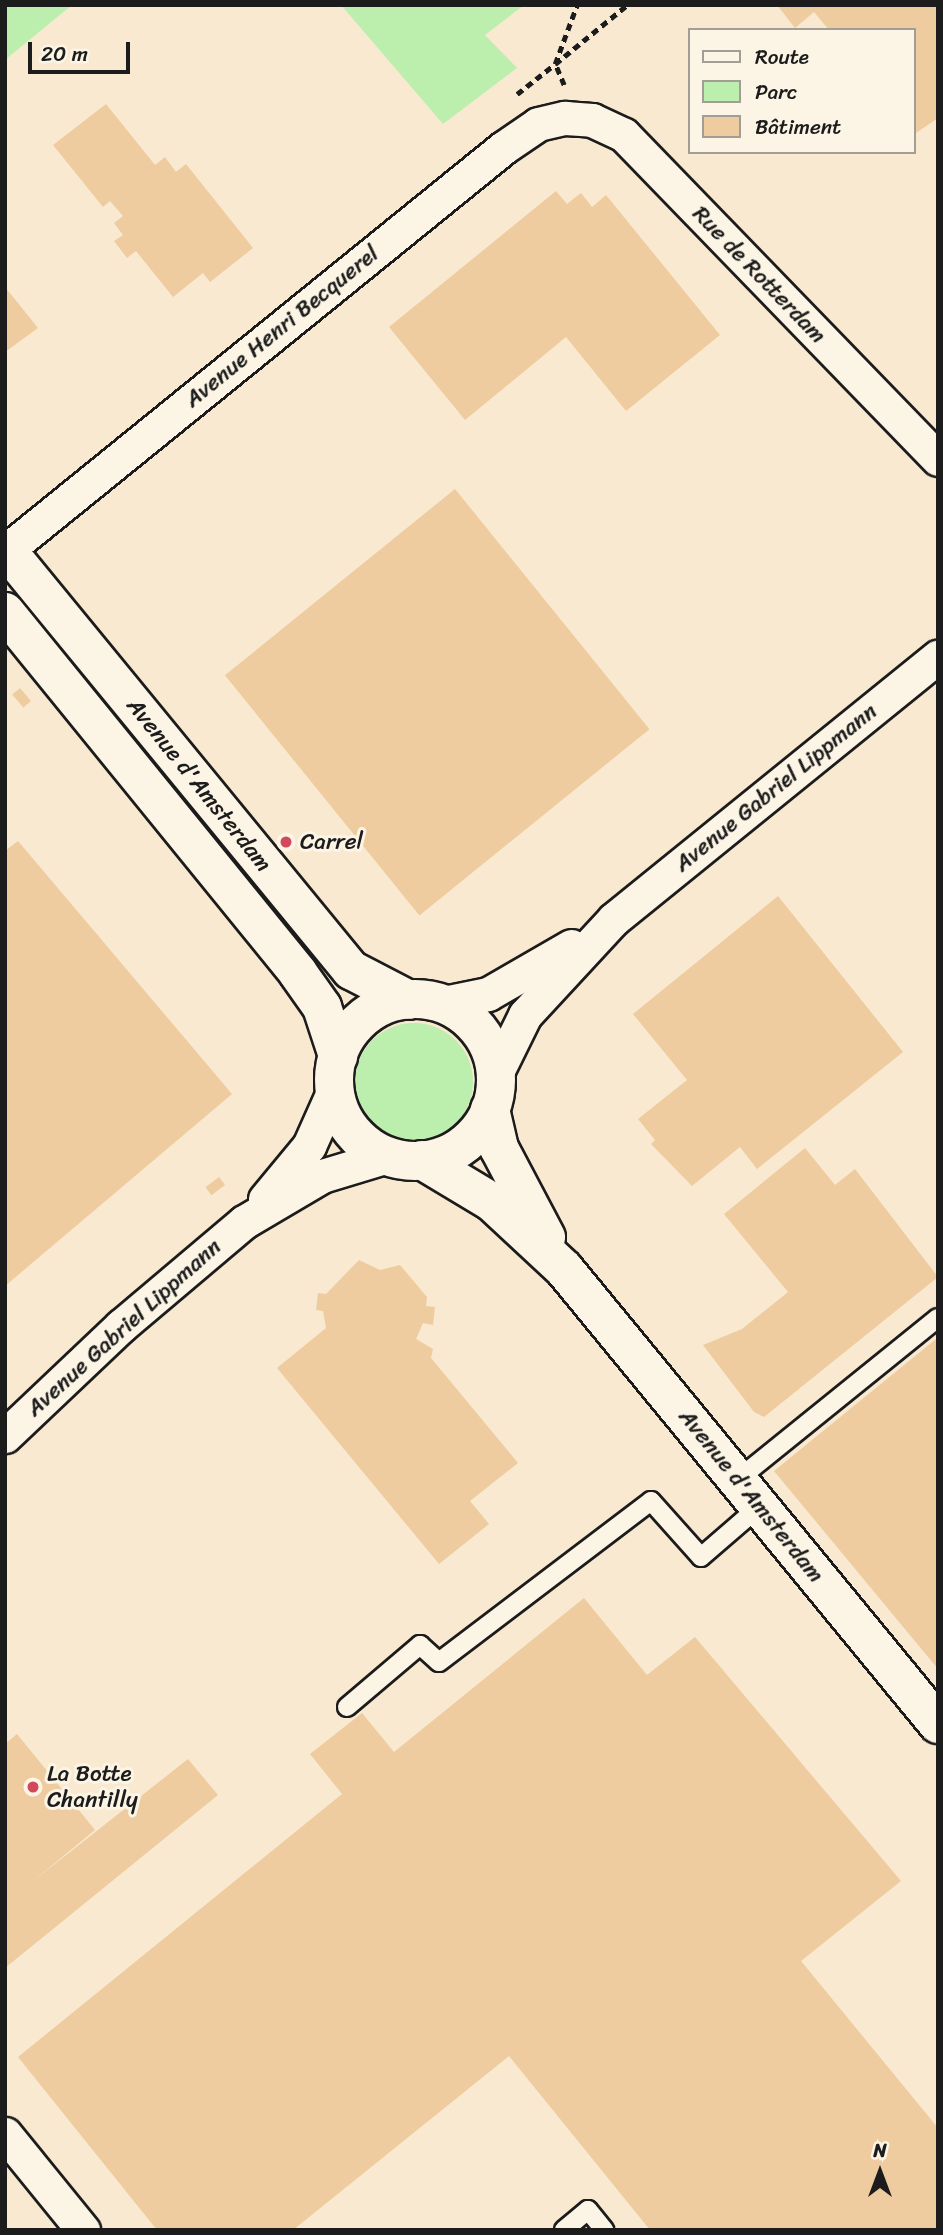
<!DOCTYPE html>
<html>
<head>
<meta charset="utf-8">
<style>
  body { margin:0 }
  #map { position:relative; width:943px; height:2235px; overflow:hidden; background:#fcf5e5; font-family:Sriracha,sans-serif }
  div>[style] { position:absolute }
  .built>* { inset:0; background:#f8e9d0 }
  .green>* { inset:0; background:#bceeae }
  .round { border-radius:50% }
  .building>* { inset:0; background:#eecc9f; transform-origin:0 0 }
  .path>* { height:4.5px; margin-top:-2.25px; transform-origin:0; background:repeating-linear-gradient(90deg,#1c1c1c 0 7px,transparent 0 12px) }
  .roads { filter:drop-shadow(2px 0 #1c1c1c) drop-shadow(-2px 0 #1c1c1c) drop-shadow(0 2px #1c1c1c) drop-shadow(0 -2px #1c1c1c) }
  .service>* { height:18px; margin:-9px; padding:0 9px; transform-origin:9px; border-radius:9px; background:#fcf5e5 }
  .minor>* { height:33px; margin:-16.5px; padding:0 16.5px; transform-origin:16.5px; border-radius:16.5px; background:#fcf5e5 }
  .tertiary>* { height:38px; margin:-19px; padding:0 19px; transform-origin:19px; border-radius:19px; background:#fcf5e5 }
  .tertiary>.ring { margin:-19px; padding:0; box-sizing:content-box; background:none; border:38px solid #fcf5e5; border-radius:50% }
  .dots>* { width:19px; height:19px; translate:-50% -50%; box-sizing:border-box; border:4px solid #fcf5e5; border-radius:50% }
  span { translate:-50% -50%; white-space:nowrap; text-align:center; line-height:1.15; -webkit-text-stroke:6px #fcf5e5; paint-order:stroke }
  .street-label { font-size:23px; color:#1c1c1c }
  .poi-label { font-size:23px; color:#1c1c1c }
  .left { translate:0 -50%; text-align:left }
  .frame { position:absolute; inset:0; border:7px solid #1c1c1c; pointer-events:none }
  .legend { position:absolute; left:688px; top:28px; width:228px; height:126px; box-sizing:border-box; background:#fcf5e5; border:2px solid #a29e95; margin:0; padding:9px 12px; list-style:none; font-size:21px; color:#1c1c1c }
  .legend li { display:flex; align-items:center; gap:14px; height:35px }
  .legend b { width:35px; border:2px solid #a29e95 }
  .north { position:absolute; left:845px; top:2137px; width:70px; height:70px; -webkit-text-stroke:5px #fcf5e5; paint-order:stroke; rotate:0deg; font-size:19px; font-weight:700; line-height:28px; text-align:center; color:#1c1c1c }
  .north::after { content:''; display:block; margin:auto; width:24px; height:32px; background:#1c1c1c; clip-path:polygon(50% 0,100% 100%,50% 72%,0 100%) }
  .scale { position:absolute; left:28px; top:42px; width:102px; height:32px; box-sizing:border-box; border:4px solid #1c1c1c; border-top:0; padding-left:9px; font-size:21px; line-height:24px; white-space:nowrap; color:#1c1c1c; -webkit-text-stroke:5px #fcf5e5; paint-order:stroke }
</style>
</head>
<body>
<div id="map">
  <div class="built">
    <i style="clip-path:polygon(evenodd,72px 5px,938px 5px,938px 2230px,5px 2230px,5px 60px,72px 5px,689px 30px,913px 30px,913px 152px,689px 152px,689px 30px)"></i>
  </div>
  <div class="green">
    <i style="clip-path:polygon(5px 5px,72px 5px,5px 60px)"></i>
    <i style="clip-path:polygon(341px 5px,524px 5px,485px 35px,517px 68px,443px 124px)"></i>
    <i class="round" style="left:355px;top:1023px;width:118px;height:118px"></i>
  </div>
  <div class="building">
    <i style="clip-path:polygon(777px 5px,938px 5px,938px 118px,913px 135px,913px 30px,829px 30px,814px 12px,795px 28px)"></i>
    <i style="clip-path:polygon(106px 104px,155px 165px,165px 157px,176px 172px,186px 164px,253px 248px,210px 282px,203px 273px,173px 297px,136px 251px,127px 258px,114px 241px,123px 235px,114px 223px,123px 216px,110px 201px,103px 207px,53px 145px)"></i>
    <i style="clip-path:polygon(556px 191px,567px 204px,581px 193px,592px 207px,606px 195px,720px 335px,626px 411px,566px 337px,465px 420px,389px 327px)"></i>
    <i style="clip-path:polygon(5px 287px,38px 328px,5px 352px)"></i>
    <i style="left:455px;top:489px;width:309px;height:296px;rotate:51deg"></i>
    <i style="left:20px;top:688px;width:17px;height:10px;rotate:50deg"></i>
    <i style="clip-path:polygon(18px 841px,232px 1094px,5px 1286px,5px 851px)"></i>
    <i style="clip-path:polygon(778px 896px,903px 1052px,757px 1169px,740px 1147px,692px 1186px,651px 1144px,655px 1140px,638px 1119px,687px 1080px,633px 1014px)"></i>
    <i style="clip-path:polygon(805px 1148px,835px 1185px,855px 1169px,938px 1277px,764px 1417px,754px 1412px,703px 1345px,742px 1329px,788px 1292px,724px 1214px)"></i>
    <i style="left:219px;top:1177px;width:10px;height:17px;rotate:53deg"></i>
    <i style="clip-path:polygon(359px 1260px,380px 1270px,400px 1265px,427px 1297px,426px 1306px,435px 1307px,433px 1325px,423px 1323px,416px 1339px,433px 1349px,431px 1358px,518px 1463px,470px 1501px,489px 1524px,439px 1564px,277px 1368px,326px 1328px,323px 1311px,316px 1310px,318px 1293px,326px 1294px)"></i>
    <i style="clip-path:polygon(936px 1339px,938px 1341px,938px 1669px,774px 1471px)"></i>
    <i style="clip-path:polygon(584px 1598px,647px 1675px,695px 1637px,901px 1881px,801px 1961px,938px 2128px,938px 2230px,650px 2230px,509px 2056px,293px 2230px,157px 2230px,18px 2057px,342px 1794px,310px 1754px,362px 1713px,394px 1752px)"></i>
    <i style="clip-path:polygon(17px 1734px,95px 1830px,32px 1882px,188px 1759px,218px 1795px,5px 1968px,5px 1744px)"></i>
  </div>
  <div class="path">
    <i style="left:564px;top:85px;width:23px;rotate:-113deg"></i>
    <i style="left:555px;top:64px;width:93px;rotate:-39.3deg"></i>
    <i style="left:517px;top:94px;width:48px;rotate:-38.3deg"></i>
    <i style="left:555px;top:64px;width:63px;rotate:-69.6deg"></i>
  </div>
  <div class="roads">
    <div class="service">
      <i style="left:737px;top:1480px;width:258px;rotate:-38.9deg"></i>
      <i style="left:347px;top:1707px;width:96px;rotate:-40.3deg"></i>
      <i style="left:420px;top:1645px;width:25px;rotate:42deg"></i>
      <i style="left:439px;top:1662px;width:266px;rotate:-37.2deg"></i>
      <i style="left:651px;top:1501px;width:75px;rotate:48.2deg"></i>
      <i style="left:701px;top:1557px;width:77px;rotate:-40.8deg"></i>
      <i style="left:564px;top:2230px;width:31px;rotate:-40deg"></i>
      <i style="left:588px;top:2210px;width:26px;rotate:51deg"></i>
    </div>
    <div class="minor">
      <i style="left:7px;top:550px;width:638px;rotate:-39.02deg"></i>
      <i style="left:503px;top:148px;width:42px;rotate:-34.4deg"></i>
      <i style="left:538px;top:124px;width:28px;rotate:-13deg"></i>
      <i style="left:565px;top:118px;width:27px;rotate:4deg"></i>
      <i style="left:592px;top:120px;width:35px;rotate:25deg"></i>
      <i style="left:624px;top:135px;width:451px;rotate:45.9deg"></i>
      <i style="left:439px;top:1004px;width:50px;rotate:-11.5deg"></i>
      <i style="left:488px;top:994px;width:96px;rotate:-30deg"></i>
      <i style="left:495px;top:1076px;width:68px;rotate:-63.8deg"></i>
      <i style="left:525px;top:1015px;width:131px;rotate:-47.2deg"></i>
      <i style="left:614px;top:919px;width:417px;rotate:-39deg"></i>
      <i style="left:265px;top:1199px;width:69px;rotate:-50.3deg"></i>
      <i style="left:309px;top:1146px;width:61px;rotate:-65.9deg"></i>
      <i style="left:5px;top:1436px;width:160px;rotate:-43.5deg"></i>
      <i style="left:121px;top:1326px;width:161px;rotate:-40.2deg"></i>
      <i style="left:244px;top:1222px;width:91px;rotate:-30.5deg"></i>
      <i style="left:322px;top:1176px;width:69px;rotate:-16.9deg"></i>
      <i style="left:5px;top:2134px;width:124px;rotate:50.9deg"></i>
    </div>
    <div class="tertiary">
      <i style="left:5px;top:548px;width:546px;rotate:50.65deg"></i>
      <i style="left:351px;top:970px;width:65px;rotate:27.3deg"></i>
      <i style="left:5px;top:612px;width:465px;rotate:50.9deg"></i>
      <i style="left:298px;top:973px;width:42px;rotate:54.8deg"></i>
      <i style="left:322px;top:1007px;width:52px;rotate:71.9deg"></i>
      <i class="ring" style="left:334px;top:999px;width:124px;height:124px"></i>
      <i style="left:490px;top:1109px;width:40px;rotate:77deg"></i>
      <i style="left:499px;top:1148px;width:101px;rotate:62.2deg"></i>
      <i style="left:422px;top:1160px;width:82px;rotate:31deg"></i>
      <i style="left:492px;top:1202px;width:98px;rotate:42.9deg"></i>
      <i style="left:564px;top:1269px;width:589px;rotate:50.58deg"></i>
    </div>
  </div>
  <div class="dots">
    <i style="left:286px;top:842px;background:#d1495b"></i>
    <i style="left:33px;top:1787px;background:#d1495b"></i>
  </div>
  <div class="street-label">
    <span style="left:759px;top:275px;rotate:46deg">Rue de Rotterdam</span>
    <span style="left:282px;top:327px;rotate:-39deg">Avenue Henri Becquerel</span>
    <span style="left:199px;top:785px;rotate:51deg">Avenue d'Amsterdam</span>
    <span style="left:776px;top:788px;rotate:-39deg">Avenue Gabriel Lippmann</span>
    <span style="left:124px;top:1328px;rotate:-42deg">Avenue Gabriel Lippmann</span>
    <span style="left:751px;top:1496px;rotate:51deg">Avenue d'Amsterdam</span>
  </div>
  <div class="poi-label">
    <span class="left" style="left:300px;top:842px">Carrel</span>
    <span class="left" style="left:47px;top:1787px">La Botte<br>Chantilly</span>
  </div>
  <div class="frame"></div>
  <ul class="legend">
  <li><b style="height:9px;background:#fcf5e5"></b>Route</li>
  <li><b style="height:19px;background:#bceeae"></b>Parc</li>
  <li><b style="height:19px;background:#eecc9f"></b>Bâtiment</li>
  </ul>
  <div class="north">N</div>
  <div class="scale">20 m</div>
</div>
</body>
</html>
